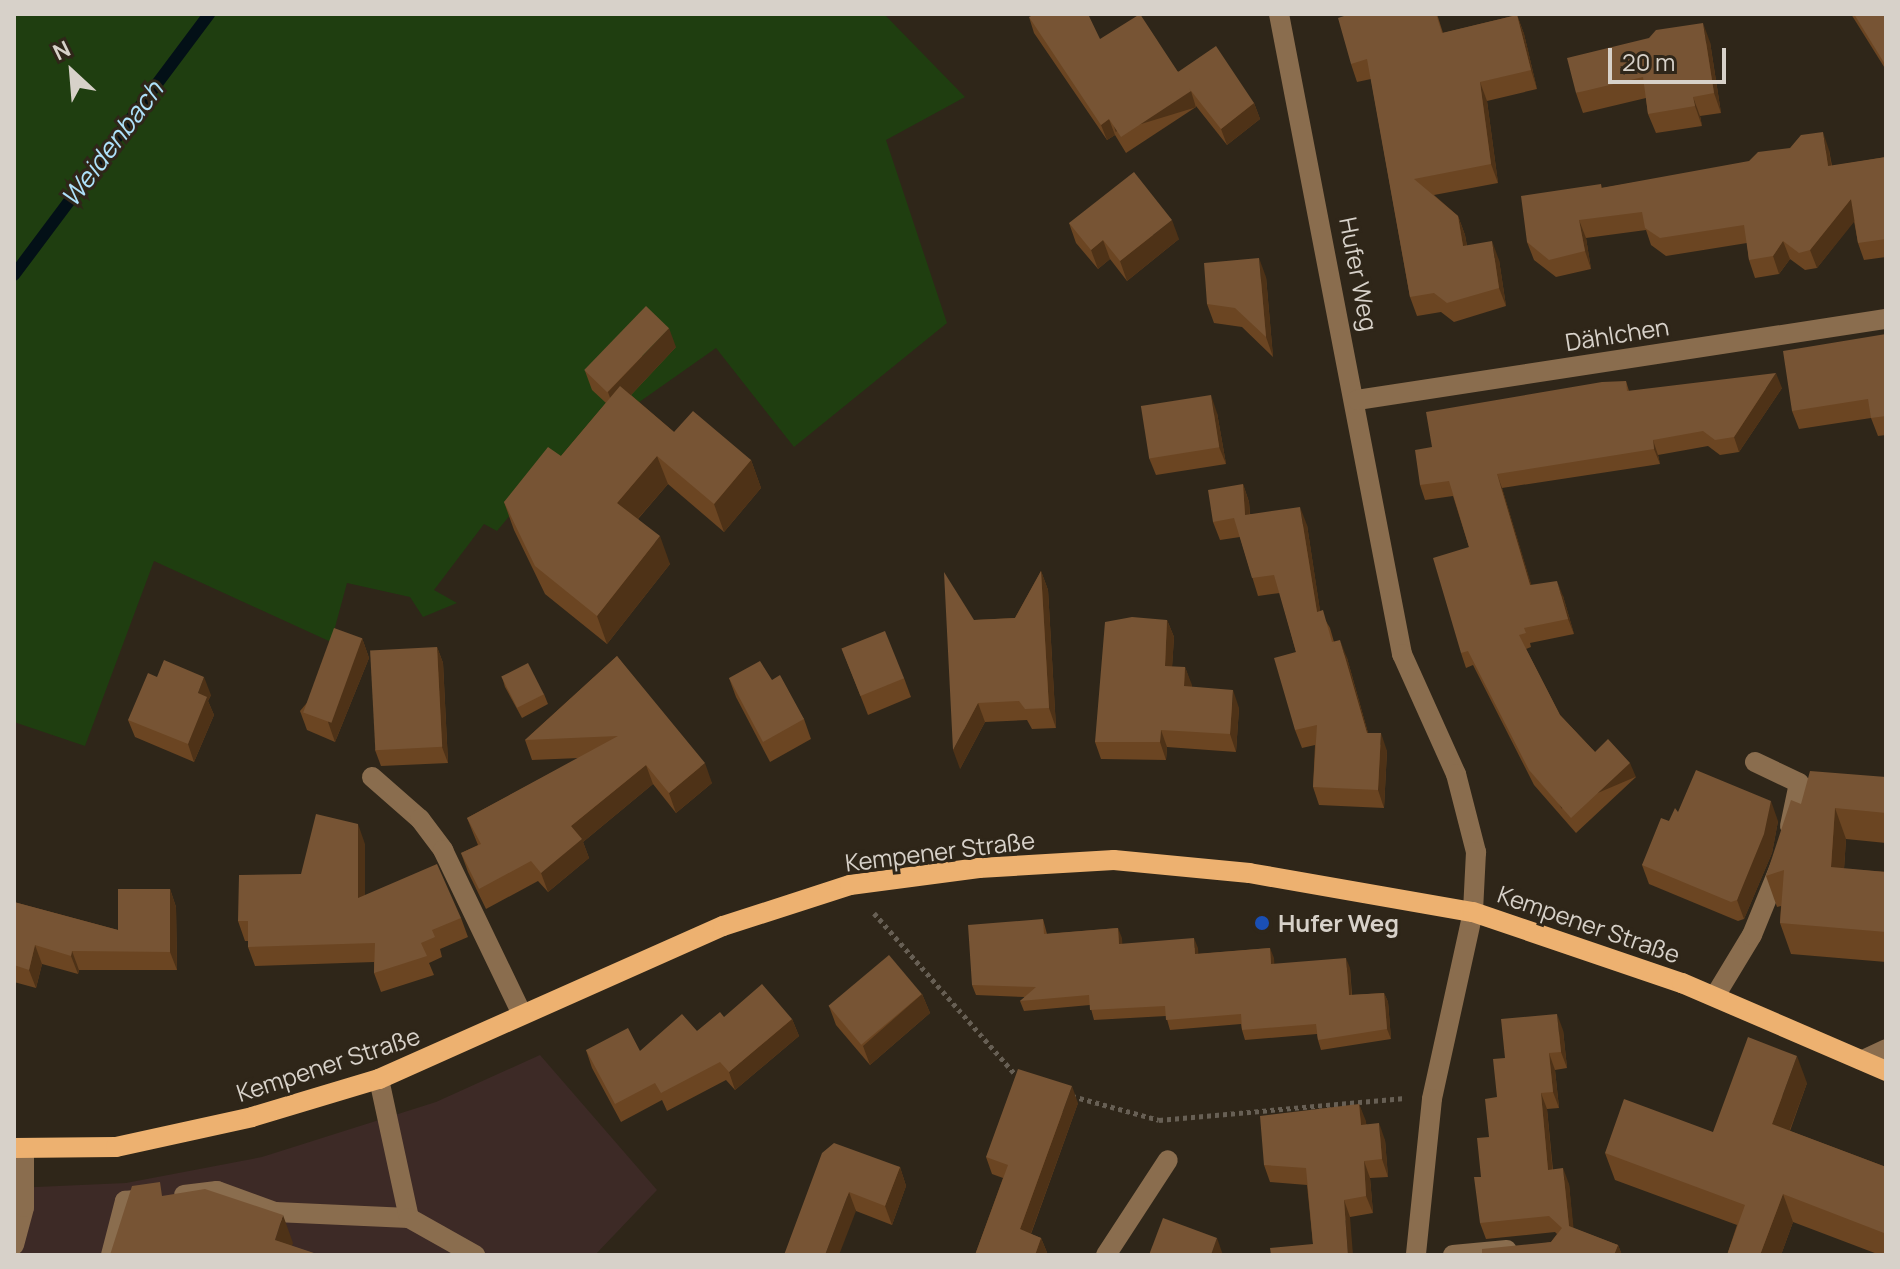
<!DOCTYPE html>
<html>
<head>
<meta charset="utf-8">
<style>
  body { margin:0 }
  #map { position:relative; width:1900px; height:1269px; overflow:hidden; background:#2f2619; font-family:Manrope,sans-serif }
  div>[style] { position:absolute }
  .commercial>* { inset:0; background:#3d2a26 }
  .green>* { inset:0; background:#1f3e10 }
  .stream>* { height:12px; margin:-6px; padding:0 6px; transform-origin:6px; border-radius:6px; background:#031017 }
  .path>* { height:5px; margin-top:-2.5px; transform-origin:0; background:repeating-linear-gradient(90deg,#675f54 0 4px,transparent 0 8px) }
  .minor>* { height:20px; margin:-10px; padding:0 10px; transform-origin:10px; border-radius:10px; background:#8a6d4e }
  .major>* { height:20px; margin:-10px; padding:0 10px; transform-origin:10px; border-radius:10px; background:#edb170 }
  .wall>* { inset:0; background:#6b4522 }
  .shaded-wall>* { inset:0; background:#4e3217; transform-origin:0 0 }
  .building>* { inset:0; background:#775434; transform-origin:0 0 }
  .dots>* { width:22px; height:22px; translate:-50% -50%; box-sizing:border-box; border:4px solid #2f2619; border-radius:50% }
  span { translate:-50% -50%; white-space:nowrap; text-align:center; line-height:1.15; -webkit-text-stroke:6px #2f2619; paint-order:stroke }
  .street-label { font-size:24px; color:#d7d1c9 }
  .poi-label { font-size:24px; color:#d7d1c9; font-weight:700 }
  .left { translate:0 -50%; text-align:left }
  .water-label { font-size:26px; color:#aee1fa; font-style:italic }
  .frame { position:absolute; inset:0; border:16px solid #d7d1c9; pointer-events:none }
  .north { position:absolute; left:32px; top:32px; width:80px; height:80px; -webkit-text-stroke:6px #2f2619; paint-order:stroke; rotate:334deg; font-size:22px; font-weight:700; line-height:32px; text-align:center; color:#d7d1c9 }
  .north::after { content:''; display:block; margin:auto; width:28px; height:36px; background:#d7d1c9; clip-path:polygon(50% 0,100% 100%,50% 72%,0 100%) }
  .scale { position:absolute; left:1608px; top:48px; width:118px; height:36px; box-sizing:border-box; border:4px solid #d7d1c9; border-top:0; padding-left:10px; font-size:24px; line-height:28px; white-space:nowrap; color:#d7d1c9; -webkit-text-stroke:6px #2f2619; paint-order:stroke }
</style>
</head>
<body>
<div id="map">
  <div class="commercial">
    <i style="clip-path:polygon(540px 1055px,657px 1190px,595px 1255px,14px 1255px,14px 1188px,126px 1183px,262px 1157px,436px 1102px)"></i>
  </div>
  <div class="green">
    <i style="clip-path:polygon(14px 14px,884px 14px,965px 97px,886px 140px,947px 323px,794px 447px,716px 348px,554px 462px,497px 531px,484px 524px,434px 590px,457px 603px,423px 617px,410px 597px,347px 583px,331px 642px,154px 561px,85px 746px,14px 722px)"></i>
  </div>
  <div class="stream">
    <i style="left:14px;top:275px;width:326px;rotate:-53.2deg"></i>
  </div>
  <div class="path">
    <i style="left:874px;top:913px;width:222px;rotate:48.8deg"></i>
    <i style="left:1072px;top:1096px;width:90px;rotate:15.4deg"></i>
    <i style="left:1159px;top:1120px;width:247px;rotate:-5.1deg"></i>
  </div>
  <div class="minor">
    <i style="left:1279px;top:14px;width:652px;rotate:79.12deg"></i>
    <i style="left:1402px;top:654px;width:132px;rotate:65.8deg"></i>
    <i style="left:1456px;top:774px;width:81px;rotate:75.6deg"></i>
    <i style="left:1476px;top:852px;width:60px;rotate:92.9deg"></i>
    <i style="left:1473px;top:912px;width:191px;rotate:102.4deg"></i>
    <i style="left:1432px;top:1099px;width:157px;rotate:95.9deg"></i>
    <i style="left:1357px;top:400px;width:535px;rotate:-8.71deg"></i>
    <i style="left:1755px;top:762px;width:49px;rotate:25.5deg"></i>
    <i style="left:1799px;top:783px;width:44px;rotate:101.8deg"></i>
    <i style="left:372px;top:777px;width:64px;rotate:41.2deg"></i>
    <i style="left:420px;top:819px;width:39px;rotate:53deg"></i>
    <i style="left:443px;top:850px;width:182px;rotate:64.3deg"></i>
    <i style="left:1715px;top:996px;width:71px;rotate:-58.8deg"></i>
    <i style="left:1752px;top:935px;width:77px;rotate:-67.8deg"></i>
    <i style="left:1865px;top:1059px;width:23px;rotate:-25deg"></i>
    <i style="left:184px;top:1195px;width:33px;rotate:-7deg"></i>
    <i style="left:217px;top:1191px;width:62px;rotate:19.9deg"></i>
    <i style="left:275px;top:1212px;width:134px;rotate:2.6deg"></i>
    <i style="left:409px;top:1218px;width:142px;rotate:-102.2deg"></i>
    <i style="left:409px;top:1218px;width:76px;rotate:29.3deg"></i>
    <i style="left:14px;top:1245px;width:39px;rotate:-75deg"></i>
    <i style="left:24px;top:1207px;width:59px;rotate:-90deg"></i>
    <i style="left:111px;top:1255px;width:56px;rotate:-75.5deg"></i>
    <i style="left:125px;top:1201px;width:27px;rotate:-6deg"></i>
    <i style="left:1106px;top:1255px;width:113px;rotate:-56.9deg"></i>
    <i style="left:1453px;top:1255px;width:54px;rotate:-5.3deg"></i>
  </div>
  <div class="major">
    <i style="left:14px;top:1148px;width:102px;rotate:-0.6deg"></i>
    <i style="left:116px;top:1147px;width:139px;rotate:-12.4deg"></i>
    <i style="left:252px;top:1117px;width:133px;rotate:-16.7deg"></i>
    <i style="left:379px;top:1079px;width:376px;rotate:-24deg"></i>
    <i style="left:723px;top:926px;width:133px;rotate:-17.9deg"></i>
    <i style="left:850px;top:885px;width:130px;rotate:-7.5deg"></i>
    <i style="left:979px;top:868px;width:135px;rotate:-3.4deg"></i>
    <i style="left:1114px;top:860px;width:136px;rotate:5.5deg"></i>
    <i style="left:1249px;top:873px;width:227px;rotate:9.9deg"></i>
    <i style="left:1473px;top:912px;width:221px;rotate:18.8deg"></i>
    <i style="left:1682px;top:983px;width:222px;rotate:23.3deg"></i>
  </div>
  <div class="wall">
    <i style="clip-path:polygon(1350px 14px,1437px 14px,1443px 33px,1517px 15px,1524px 34px,1537px 89px,1487px 101px,1498px 183px,1434px 195px,1458px 216px,1465px 235px,1467px 246px,1499px 260px,1506px 306px,1454px 322px,1441px 312px,1417px 316px,1410px 297px,1371px 79px,1357px 82px,1351px 64px)"></i>
    <i style="clip-path:polygon(1851px 14px,1886px 14px,1886px 70px)"></i>
    <i style="clip-path:polygon(1029px 17px,1100px 39px,1254px 103px,1260px 119px,1227px 145px,1196px 106px,1196px 107px,1126px 153px,1115px 135px,1107px 140px,1034px 33px)"></i>
    <i style="clip-path:polygon(1710px 42px,1721px 113px,1700px 116px,1702px 126px,1656px 133px,1648px 114px,1646px 98px,1583px 113px,1576px 93px)"></i>
    <i style="clip-path:polygon(1829px 150px,1832px 166px,1886px 157px,1886px 257px,1864px 260px,1858px 243px,1854px 221px,1817px 268px,1805px 270px,1790px 259px,1779px 274px,1755px 278px,1749px 260px,1747px 243px,1666px 256px,1651px 245px,1646px 230px,1586px 238px,1591px 269px,1556px 277px,1534px 260px,1527px 242px,1601px 184px,1602px 188px)"></i>
    <i style="clip-path:polygon(1069px 223px,1179px 239px,1127px 281px,1110px 259px,1098px 269px,1076px 243px)"></i>
    <i style="clip-path:polygon(1266px 277px,1273px 357px,1242px 327px,1214px 323px,1207px 304px)"></i>
    <i style="clip-path:polygon(1886px 334px,1886px 435px,1878px 436px,1871px 418px,1799px 429px,1792px 411px)"></i>
    <i style="clip-path:polygon(676px 347px,631px 395px,674px 432px,751px 460px,761px 488px,724px 532px,668px 484px,638px 519px,670px 564px,607px 644px,545px 594px,514px 530px,504px 502px,561px 456px,606px 403px,592px 390px,585px 371px)"></i>
    <i style="clip-path:polygon(1626px 381px,1629px 391px,1782px 388px,1739px 452px,1720px 455px,1708px 446px,1658px 455px,1660px 464px,1502px 488px,1531px 585px,1563px 596px,1574px 634px,1530px 643px,1531px 647px,1526px 649px,1560px 715px,1595px 752px,1636px 777px,1576px 833px,1534px 785px,1473px 665px,1466px 668px,1461px 653px,1469px 547px,1453px 496px,1425px 500px,1420px 485px,1432px 447px)"></i>
    <i style="clip-path:polygon(1217px 413px,1226px 464px,1156px 475px,1149px 458px)"></i>
    <i style="clip-path:polygon(1243px 484px,1249px 502px,1250px 514px,1307px 525px,1320px 611px,1330px 628px,1334px 642px,1347px 658px,1368px 733px,1387px 751px,1384px 808px,1319px 805px,1313px 787px,1315px 745px,1302px 748px,1295px 730px,1296px 652px,1280px 593px,1258px 596px,1240px 537px,1220px 540px,1213px 522px)"></i>
    <i style="clip-path:polygon(1041px 571px,1048px 590px,1056px 728px,1032px 729px,1027px 720px,985px 722px,960px 769px,974px 620px,1015px 618px)"></i>
    <i style="clip-path:polygon(1167px 620px,1174px 637px,1172px 667px,1185px 667px,1192px 687px,1239px 708px,1236px 752px,1167px 747px,1166px 760px,1101px 759px,1095px 742px)"></i>
    <i style="clip-path:polygon(362px 638px,369px 658px,335px 742px,307px 730px,300px 711px)"></i>
    <i style="clip-path:polygon(437px 647px,443px 663px,448px 763px,381px 766px,375px 750px)"></i>
    <i style="clip-path:polygon(842px 649px,904px 678px,911px 697px,868px 715px)"></i>
    <i style="clip-path:polygon(617px 656px,712px 783px,676px 813px,653px 784px,583px 842px,589px 858px,548px 892px,538px 881px,486px 909px,468px 872px,461px 853px,478px 845px,467px 818px,579px 758px,532px 760px,525px 740px)"></i>
    <i style="clip-path:polygon(502px 677px,544px 694px,548px 704px,522px 718px,505px 687px)"></i>
    <i style="clip-path:polygon(729px 678px,772px 680px,804px 719px,811px 739px,770px 762px,736px 697px)"></i>
    <i style="clip-path:polygon(211px 695px,208px 701px,214px 715px,194px 762px,135px 737px,128px 720px)"></i>
    <i style="clip-path:polygon(1886px 777px,1886px 843px,1846px 839px,1844px 869px,1886px 872px,1886px 962px,1791px 954px,1780px 923px,1781px 906px,1777px 907px,1766px 876px,1801px 804px)"></i>
    <i style="clip-path:polygon(1678px 812px,1778px 821px,1772px 853px,1744px 919px,1738px 921px,1649px 884px,1642px 865px,1669px 821px)"></i>
    <i style="clip-path:polygon(365px 844px,365px 895px,461px 918px,468px 937px,440px 949px,442px 957px,429px 963px,434px 975px,381px 992px,374px 973px,374px 962px,255px 966px,248px 947px,248px 941px,245px 941px,238px 921px,301px 874px)"></i>
    <i style="clip-path:polygon(170px 889px,176px 907px,177px 970px,79px 970px,78px 974px,42px 964px,36px 988px,14px 982px,14px 902px,118px 930px)"></i>
    <i style="clip-path:polygon(1043px 919px,1047px 934px,1118px 928px,1122px 944px,1198px 948px,1198px 954px,1270px 948px,1274px 964px,1350px 968px,1352px 995px,1384px 993px,1388px 1002px,1391px 1039px,1321px 1050px,1318px 1040px,1317px 1034px,1245px 1040px,1242px 1030px,1241px 1024px,1170px 1030px,1166px 1016px,1094px 1020px,1090px 1005px,1024px 1011px,1020px 1001px,1025px 997px,976px 995px,972px 985px)"></i>
    <i style="clip-path:polygon(922px 994px,930px 1013px,870px 1065px,836px 1025px,829px 1006px)"></i>
    <i style="clip-path:polygon(724px 1017px,792px 1019px,799px 1036px,735px 1090px,726px 1080px,667px 1111px,662px 1100px,621px 1122px,592px 1068px,586px 1050px,640px 1051px,697px 1031px)"></i>
    <i style="clip-path:polygon(1563px 1030px,1567px 1068px,1555px 1070px,1559px 1108px,1547px 1109px,1553px 1170px,1569px 1184px,1573px 1228px,1618px 1245px,1622px 1255px,1482px 1255px,1551px 1242px,1557px 1234px,1555px 1232px,1486px 1239px,1480px 1223px,1481px 1177px,1505px 1058px)"></i>
    <i style="clip-path:polygon(1807px 1083px,1790px 1131px,1886px 1167px,1886px 1255px,1880px 1255px,1793px 1222px,1781px 1255px,1727px 1255px,1737px 1225px,1615px 1180px,1605px 1153px,1713px 1132px)"></i>
    <i style="clip-path:polygon(1078px 1103px,1031px 1234px,1041px 1238px,1048px 1255px,975px 1255px,1003px 1178px,992px 1174px,986px 1157px)"></i>
    <i style="clip-path:polygon(1359px 1104px,1366px 1124px,1385px 1140px,1388px 1177px,1370px 1178px,1373px 1213px,1350px 1217px,1313px 1244px,1307px 1185px,1270px 1182px,1264px 1165px)"></i>
    <i style="clip-path:polygon(822px 1153px,900px 1167px,906px 1186px,892px 1225px,856px 1211px)"></i>
  </div>
  <div class="shaded-wall">
    <i style="clip-path:polygon(1517px 15px,1524px 34px,1537px 89px,1531px 70px)"></i>
    <i style="clip-path:polygon(1703px 23px,1710px 42px,1721px 113px,1714px 93px)"></i>
    <i style="clip-path:polygon(1480px 82px,1487px 101px,1498px 183px,1491px 164px)"></i>
    <i style="left:1191px;top:91px;width:17px;height:84px;rotate:73deg"></i>
    <i style="clip-path:polygon(1693px 97px,1700px 116px,1702px 126px,1695px 106px)"></i>
    <i style="clip-path:polygon(1254px 103px,1260px 119px,1227px 145px,1221px 129px)"></i>
    <i style="clip-path:polygon(1109px 119px,1115px 135px,1107px 140px,1101px 125px)"></i>
    <i style="clip-path:polygon(1823px 132px,1829px 150px,1834px 184px,1828px 166px)"></i>
    <i style="clip-path:polygon(1851px 199px,1858px 217px,1817px 268px,1810px 250px)"></i>
    <i style="clip-path:polygon(1458px 216px,1465px 235px,1470px 265px,1463px 246px)"></i>
    <i style="clip-path:polygon(1172px 220px,1179px 239px,1127px 281px,1120px 261px)"></i>
    <i style="clip-path:polygon(1579px 220px,1586px 238px,1591px 269px,1585px 251px)"></i>
    <i style="clip-path:polygon(1103px 240px,1110px 259px,1098px 269px,1091px 250px)"></i>
    <i style="clip-path:polygon(1492px 241px,1499px 260px,1506px 306px,1499px 288px)"></i>
    <i style="clip-path:polygon(1783px 241px,1790px 259px,1779px 274px,1773px 256px)"></i>
    <i style="clip-path:polygon(1259px 258px,1266px 277px,1273px 357px,1266px 337px)"></i>
    <i style="clip-path:polygon(669px 328px,676px 347px,615px 412px,608px 392px)"></i>
    <i style="clip-path:polygon(1776px 373px,1782px 388px,1739px 452px,1734px 437px)"></i>
    <i style="clip-path:polygon(1211px 395px,1217px 413px,1226px 464px,1219px 447px)"></i>
    <i style="clip-path:polygon(1653px 440px,1658px 455px,1660px 464px,1654px 449px)"></i>
    <i style="clip-path:polygon(657px 456px,668px 484px,627px 531px,617px 503px)"></i>
    <i style="clip-path:polygon(751px 460px,761px 488px,724px 532px,714px 504px)"></i>
    <i style="clip-path:polygon(1497px 474px,1502px 488px,1536px 600px,1530px 585px)"></i>
    <i style="clip-path:polygon(1243px 484px,1249px 502px,1251px 533px,1245px 515px)"></i>
    <i style="clip-path:polygon(1300px 507px,1307px 525px,1323px 630px,1317px 612px)"></i>
    <i style="clip-path:polygon(660px 536px,670px 564px,607px 644px,597px 616px)"></i>
    <i style="clip-path:polygon(1041px 571px,1048px 590px,1056px 728px,1049px 708px)"></i>
    <i style="clip-path:polygon(1557px 581px,1563px 596px,1574px 634px,1568px 619px)"></i>
    <i style="clip-path:polygon(1167px 620px,1174px 637px,1171px 684px,1165px 666px)"></i>
    <i style="clip-path:polygon(362px 638px,369px 658px,335px 742px,328px 722px)"></i>
    <i style="clip-path:polygon(1340px 640px,1347px 658px,1373px 751px,1367px 733px)"></i>
    <i style="clip-path:polygon(437px 647px,443px 663px,448px 763px,442px 747px)"></i>
    <i style="clip-path:polygon(1185px 667px,1192px 685px,1190px 704px,1184px 686px)"></i>
    <i style="clip-path:polygon(204px 677px,211px 695px,208px 701px,214px 715px,194px 762px,188px 744px,198px 693px)"></i>
    <i style="clip-path:polygon(1233px 690px,1239px 708px,1236px 752px,1230px 734px)"></i>
    <i style="clip-path:polygon(978px 703px,985px 722px,960px 769px,953px 750px)"></i>
    <i style="clip-path:polygon(1161px 730px,1167px 747px,1166px 760px,1160px 742px)"></i>
    <i style="clip-path:polygon(1381px 733px,1387px 751px,1384px 808px,1378px 790px)"></i>
    <i style="clip-path:polygon(705px 763px,712px 783px,676px 813px,669px 793px)"></i>
    <i style="left:1630px;top:763px;width:15px;height:81px;rotate:67deg"></i>
    <i style="clip-path:polygon(646px 765px,653px 784px,583px 842px,589px 858px,548px 892px,541px 873px,571px 826px)"></i>
    <i style="clip-path:polygon(1771px 801px,1778px 821px,1772px 853px,1744px 919px,1737px 900px)"></i>
    <i style="clip-path:polygon(1835px 808px,1846px 839px,1842px 898px,1831px 867px)"></i>
    <i style="clip-path:polygon(358px 824px,365px 844px,365px 918px,358px 898px)"></i>
    <i style="clip-path:polygon(170px 889px,176px 907px,177px 970px,170px 952px)"></i>
    <i style="clip-path:polygon(1118px 928px,1122px 938px,1123px 954px,1119px 944px)"></i>
    <i style="clip-path:polygon(1194px 938px,1198px 948px,1199px 964px,1195px 954px)"></i>
    <i style="clip-path:polygon(35px 945px,42px 964px,36px 988px,29px 970px)"></i>
    <i style="clip-path:polygon(1270px 948px,1274px 958px,1275px 974px,1271px 964px)"></i>
    <i style="clip-path:polygon(72px 951px,79px 970px,78px 974px,71px 956px)"></i>
    <i style="clip-path:polygon(1346px 958px,1350px 968px,1352px 1005px,1349px 995px)"></i>
    <i style="clip-path:polygon(1384px 993px,1388px 1002px,1391px 1039px,1387px 1029px)"></i>
    <i style="clip-path:polygon(922px 994px,930px 1013px,870px 1065px,863px 1046px)"></i>
    <i style="clip-path:polygon(1557px 1014px,1563px 1030px,1567px 1068px,1561px 1052px)"></i>
    <i style="clip-path:polygon(792px 1019px,799px 1036px,735px 1090px,729px 1072px)"></i>
    <i style="clip-path:polygon(1549px 1053px,1555px 1070px,1559px 1108px,1553px 1092px)"></i>
    <i style="clip-path:polygon(1797px 1056px,1807px 1083px,1782px 1151px,1772px 1124px)"></i>
    <i style="clip-path:polygon(1072px 1086px,1078px 1103px,1026px 1247px,1020px 1229px)"></i>
    <i style="clip-path:polygon(1541px 1093px,1547px 1109px,1554px 1186px,1548px 1170px)"></i>
    <i style="clip-path:polygon(1359px 1104px,1366px 1121px,1367px 1142px,1361px 1125px)"></i>
    <i style="clip-path:polygon(1379px 1123px,1385px 1140px,1388px 1177px,1382px 1159px)"></i>
    <i style="clip-path:polygon(1364px 1161px,1370px 1178px,1373px 1213px,1366px 1196px)"></i>
    <i style="clip-path:polygon(900px 1167px,906px 1186px,892px 1225px,885px 1206px)"></i>
    <i style="clip-path:polygon(1563px 1168px,1569px 1184px,1575px 1242px,1569px 1226px)"></i>
    <i style="clip-path:polygon(849px 1192px,856px 1211px,839px 1255px,825px 1255px)"></i>
    <i style="clip-path:polygon(1783px 1194px,1793px 1222px,1781px 1255px,1760px 1255px)"></i>
    <i style="clip-path:polygon(1344px 1200px,1350px 1217px,1353px 1255px,1348px 1255px)"></i>
    <i style="clip-path:polygon(283px 1215px,293px 1243px,289px 1255px,275px 1240px)"></i>
    <i style="clip-path:polygon(1041px 1238px,1048px 1255px,1035px 1255px)"></i>
    <i style="clip-path:polygon(1217px 1238px,1223px 1255px,1211px 1255px)"></i>
    <i style="clip-path:polygon(1618px 1245px,1622px 1255px,1614px 1255px)"></i>
  </div>
  <div class="building">
    <i style="clip-path:polygon(1035px 14px,1088px 14px,1100px 39px,1140px 14px,1178px 72px,1216px 46px,1254px 103px,1221px 129px,1188px 87px,1191px 91px,1121px 137px,1109px 119px,1101px 125px,1029px 17px)"></i>
    <i style="clip-path:polygon(1350px 14px,1436px 14px,1442px 33px,1517px 15px,1531px 70px,1480px 82px,1491px 164px,1414px 179px,1458px 216px,1463px 246px,1492px 241px,1499px 288px,1447px 303px,1434px 293px,1410px 297px,1367px 59px,1351px 64px,1338px 18px)"></i>
    <i style="clip-path:polygon(1854px 14px,1886px 14px,1886px 66px)"></i>
    <i style="clip-path:polygon(1703px 23px,1714px 93px,1693px 97px,1695px 106px,1648px 114px,1643px 77px,1576px 93px,1567px 58px,1649px 38px,1656px 30px)"></i>
    <i style="clip-path:polygon(1823px 132px,1828px 166px,1886px 157px,1886px 239px,1858px 243px,1851px 199px,1810px 250px,1799px 253px,1783px 241px,1773px 256px,1749px 260px,1744px 225px,1660px 238px,1645px 228px,1642px 212px,1579px 220px,1585px 251px,1549px 260px,1527px 242px,1521px 196px,1601px 184px,1601px 188px,1749px 161px,1758px 152px,1790px 148px,1801px 135px)"></i>
    <i style="clip-path:polygon(1134px 172px,1172px 220px,1120px 261px,1103px 240px,1091px 250px,1069px 223px)"></i>
    <i style="clip-path:polygon(1259px 258px,1266px 337px,1235px 308px,1207px 304px,1204px 263px)"></i>
    <i style="left:646px;top:306px;width:32px;height:89px;rotate:44deg"></i>
    <i style="clip-path:polygon(1886px 334px,1886px 416px,1871px 418px,1868px 399px,1792px 411px,1783px 351px)"></i>
    <i style="clip-path:polygon(1776px 373px,1734px 437px,1715px 440px,1703px 431px,1653px 440px,1654px 449px,1497px 474px,1530px 585px,1557px 581px,1568px 619px,1524px 628px,1526px 633px,1519px 635px,1560px 715px,1595px 752px,1608px 739px,1630px 763px,1571px 818px,1529px 770px,1468px 651px,1461px 653px,1433px 558px,1469px 547px,1449px 481px,1420px 485px,1415px 450px,1432px 447px,1426px 412px,1602px 382px,1626px 381px,1627px 391px)"></i>
    <i style="clip-path:polygon(620px 386px,674px 432px,693px 411px,751px 460px,714px 504px,657px 456px,617px 503px,660px 536px,597px 616px,535px 566px,504px 502px,548px 447px,561px 456px)"></i>
    <i style="left:1211px;top:395px;width:53px;height:71px;rotate:81deg"></i>
    <i style="clip-path:polygon(1243px 484px,1245px 515px,1300px 507px,1317px 612px,1323px 610px,1332px 642px,1340px 640px,1367px 733px,1381px 733px,1378px 790px,1313px 787px,1317px 725px,1295px 730px,1274px 658px,1296px 652px,1274px 575px,1252px 578px,1234px 518px,1213px 522px,1208px 490px)"></i>
    <i style="clip-path:polygon(1041px 571px,1049px 708px,1025px 709px,1019px 701px,978px 703px,953px 750px,944px 572px,974px 620px,1015px 618px)"></i>
    <i style="clip-path:polygon(1132px 617px,1167px 620px,1165px 666px,1185px 667px,1184px 686px,1233px 690px,1230px 734px,1161px 730px,1160px 742px,1095px 742px,1105px 622px)"></i>
    <i style="left:334px;top:628px;width:30px;height:90px;rotate:20deg"></i>
    <i style="left:885px;top:631px;width:51px;height:47px;rotate:68deg"></i>
    <i style="left:437px;top:647px;width:100px;height:67px;rotate:87deg"></i>
    <i style="clip-path:polygon(617px 656px,705px 763px,669px 793px,646px 765px,571px 826px,582px 839px,541px 873px,531px 861px,479px 889px,461px 853px,481px 844px,467px 818px,618px 736px,525px 740px)"></i>
    <i style="clip-path:polygon(164px 660px,204px 677px,198px 693px,207px 697px,188px 744px,128px 720px,148px 673px,157px 677px)"></i>
    <i style="clip-path:polygon(760px 661px,772px 680px,780px 675px,804px 719px,763px 742px,729px 678px)"></i>
    <i style="left:528px;top:663px;width:35px;height:30px;rotate:63deg"></i>
    <i style="clip-path:polygon(1696px 770px,1771px 801px,1764px 834px,1737px 900px,1731px 902px,1642px 865px,1661px 818px,1669px 821px,1675px 808px,1678px 812px)"></i>
    <i style="clip-path:polygon(1810px 771px,1886px 777px,1886px 813px,1835px 808px,1831px 867px,1886px 872px,1886px 932px,1780px 923px,1784px 870px,1766px 876px,1791px 800px,1801px 804px)"></i>
    <i style="clip-path:polygon(316px 814px,358px 824px,358px 898px,437px 864px,461px 918px,432px 930px,435px 937px,421px 943px,427px 956px,374px 973px,375px 943px,248px 947px,248px 921px,238px 921px,239px 875px,301px 874px)"></i>
    <i style="clip-path:polygon(118px 889px,170px 889px,170px 952px,72px 951px,71px 956px,35px 945px,29px 970px,14px 965px,14px 902px,118px 930px)"></i>
    <i style="clip-path:polygon(1043px 919px,1044px 934px,1118px 928px,1119px 944px,1194px 938px,1195px 954px,1270px 948px,1271px 964px,1346px 958px,1349px 995px,1384px 993px,1387px 1029px,1318px 1040px,1316px 1024px,1242px 1030px,1241px 1014px,1166px 1020px,1165px 1006px,1090px 1010px,1089px 995px,1020px 1001px,1036px 987px,972px 985px,968px 925px)"></i>
    <i style="left:889px;top:955px;width:51px;height:79px;rotate:50deg"></i>
    <i style="clip-path:polygon(762px 984px,792px 1019px,729px 1072px,720px 1062px,661px 1093px,655px 1083px,615px 1104px,586px 1050px,628px 1028px,640px 1051px,682px 1014px,697px 1031px,720px 1012px,724px 1017px)"></i>
    <i style="clip-path:polygon(1557px 1014px,1561px 1052px,1549px 1053px,1553px 1092px,1541px 1093px,1548px 1170px,1563px 1168px,1569px 1226px,1618px 1245px,1614px 1255px,1482px 1255px,1482px 1249px,1551px 1242px,1562px 1228px,1549px 1216px,1480px 1223px,1474px 1177px,1481px 1177px,1477px 1138px,1489px 1137px,1485px 1099px,1497px 1097px,1493px 1059px,1505px 1058px,1501px 1019px)"></i>
    <i style="clip-path:polygon(1748px 1037px,1797px 1056px,1772px 1124px,1886px 1167px,1886px 1227px,1884px 1233px,1783px 1194px,1760px 1255px,1727px 1255px,1745px 1205px,1605px 1153px,1624px 1099px,1713px 1132px)"></i>
    <i style="clip-path:polygon(1018px 1069px,1072px 1086px,1020px 1229px,1041px 1238px,1035px 1255px,975px 1255px,1008px 1165px,986px 1157px)"></i>
    <i style="clip-path:polygon(1359px 1104px,1361px 1125px,1379px 1123px,1382px 1159px,1364px 1161px,1366px 1196px,1344px 1200px,1348px 1255px,1271px 1255px,1270px 1248px,1313px 1244px,1306px 1168px,1264px 1165px,1260px 1116px)"></i>
    <i style="clip-path:polygon(834px 1143px,900px 1167px,885px 1206px,849px 1192px,825px 1255px,784px 1255px,822px 1153px)"></i>
    <i style="clip-path:polygon(160px 1182px,162px 1196px,205px 1189px,283px 1215px,275px 1240px,320px 1255px,110px 1255px,132px 1186px)"></i>
    <i style="clip-path:polygon(1163px 1218px,1217px 1238px,1211px 1255px,1149px 1255px)"></i>
  </div>
  <div class="dots">
    <i style="left:1262px;top:923px;background:#1a4fb4"></i>
  </div>
  <div class="street-label">
    <span style="left:1359px;top:274px;rotate:79deg">Hufer Weg</span>
    <span style="left:1617px;top:334px;rotate:-9deg">Dählchen</span>
    <span style="left:940px;top:851px;rotate:-7deg">Kempener Straße</span>
    <span style="left:1589px;top:924px;rotate:19deg">Kempener Straße</span>
    <span style="left:328px;top:1064px;rotate:-18deg">Kempener Straße</span>
  </div>
  <div class="poi-label">
    <span class="left" style="left:1278px;top:923px">Hufer Weg</span>
  </div>
  <div class="water-label">
    <span style="left:112px;top:144px;rotate:-53deg">Weidenbach</span>
  </div>
  <div class="frame"></div>
  <div class="north">N</div>
  <div class="scale">20 m</div>
</div>
</body>
</html>
